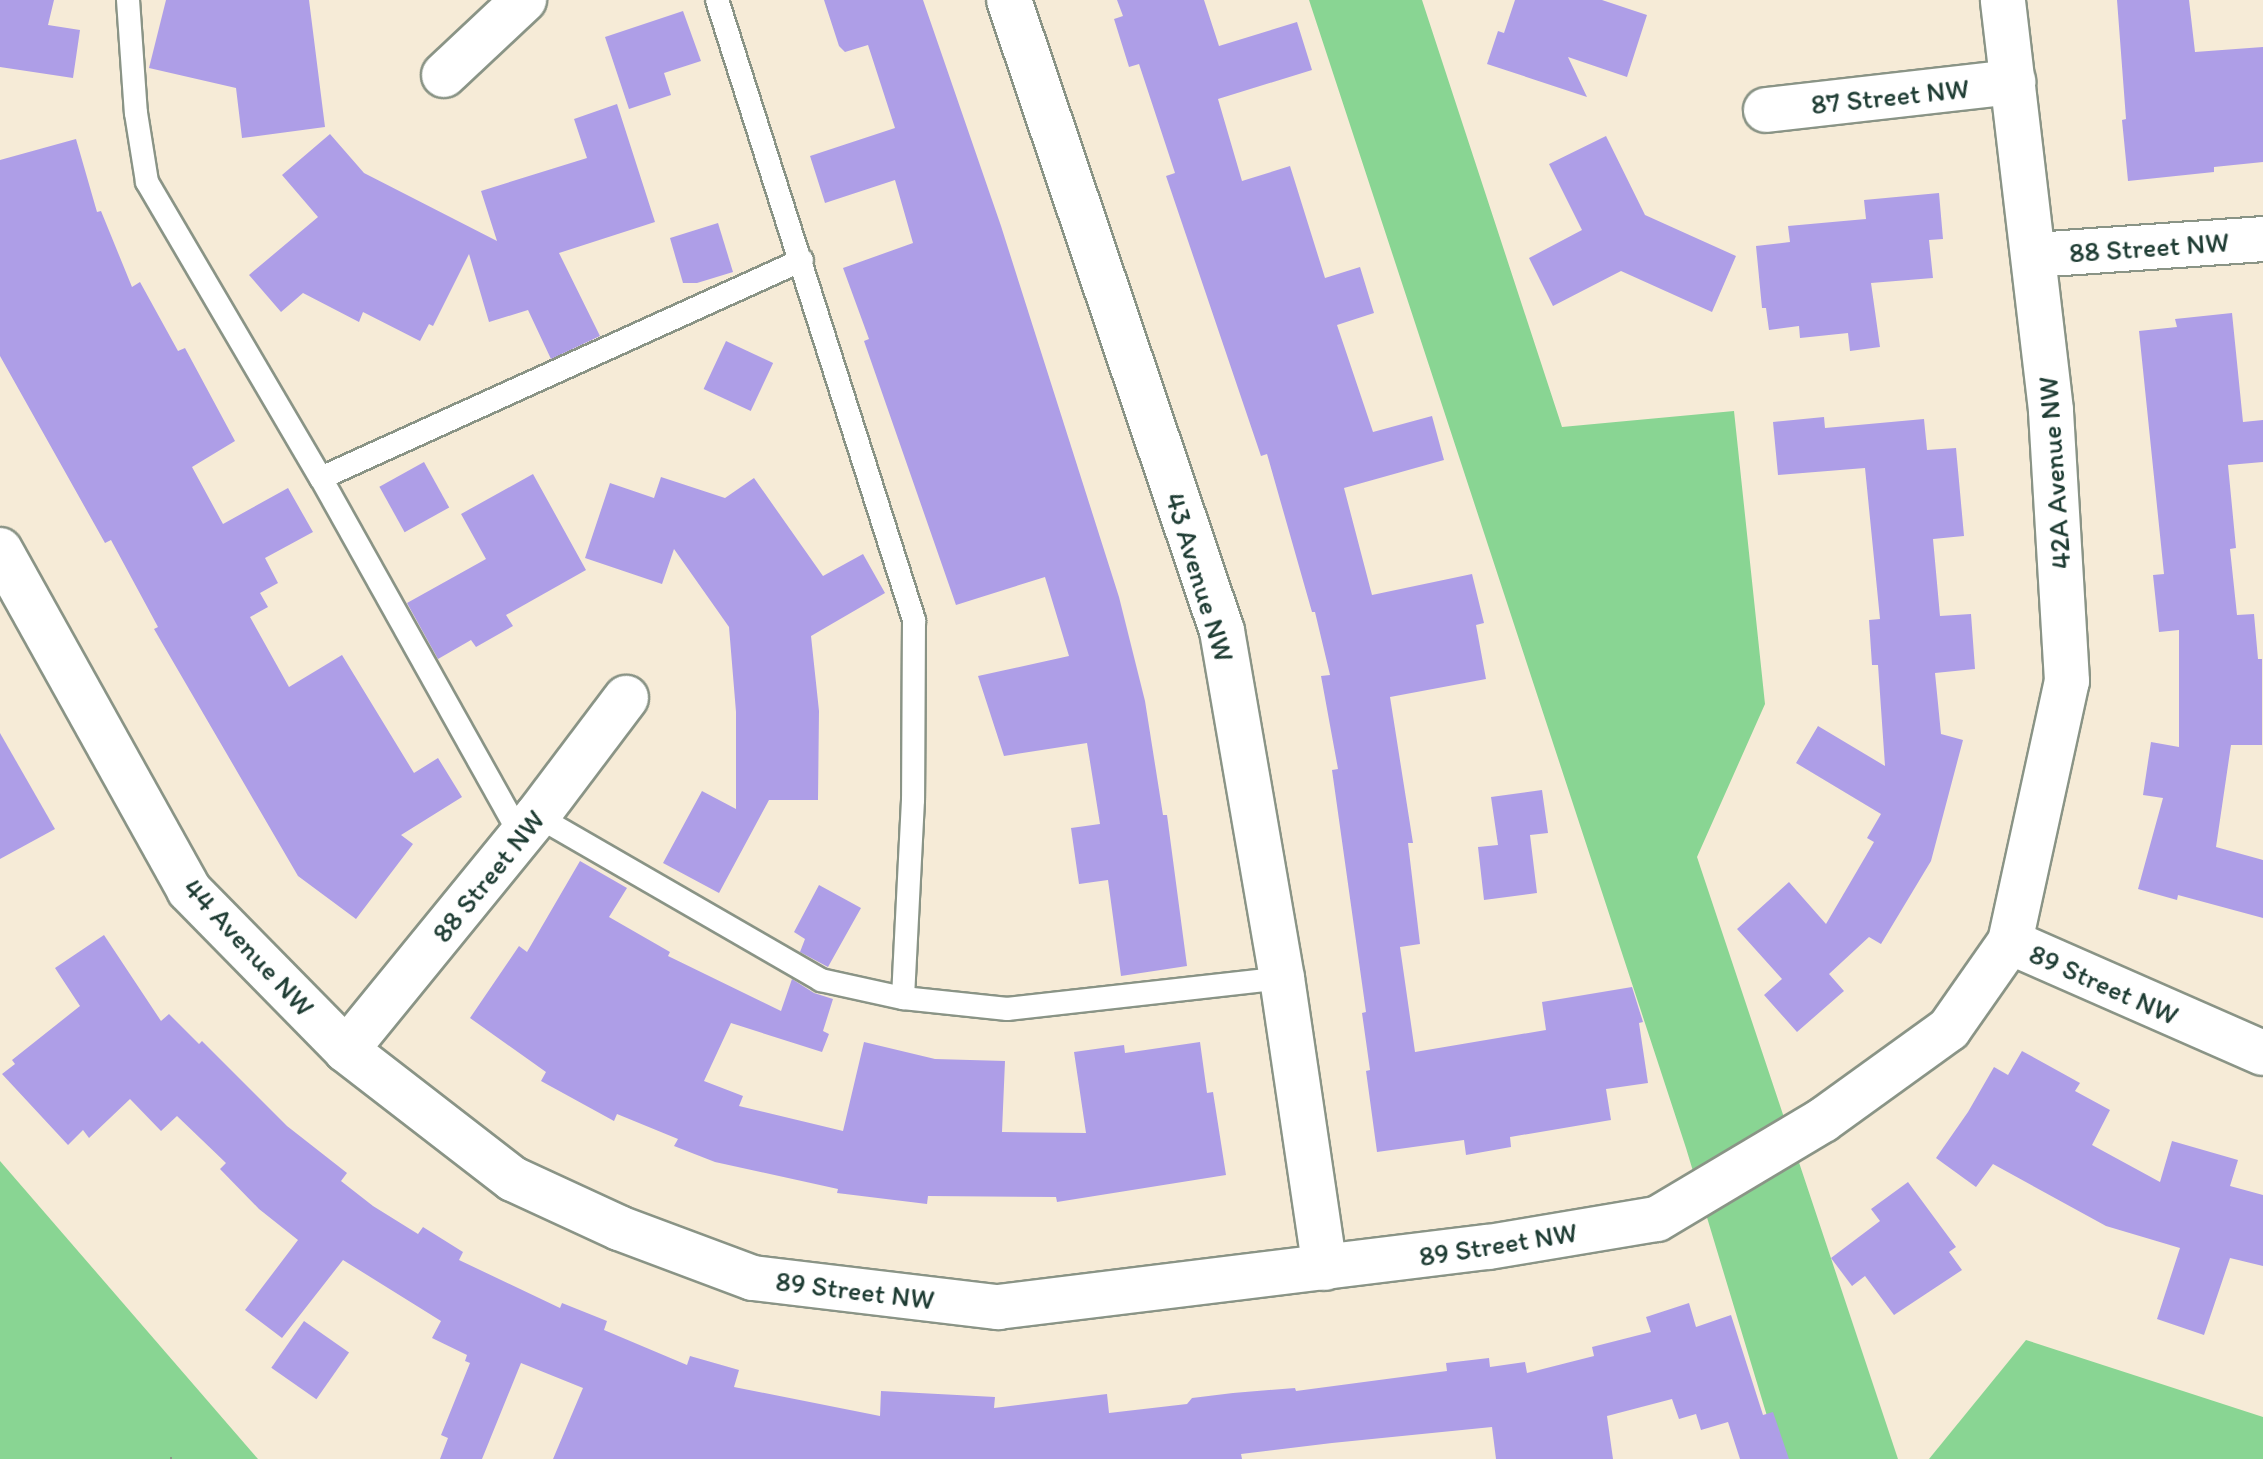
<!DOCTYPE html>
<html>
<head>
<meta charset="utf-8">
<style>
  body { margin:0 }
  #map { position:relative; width:2263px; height:1459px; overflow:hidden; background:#f6ebd7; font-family:Itim,sans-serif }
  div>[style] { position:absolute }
  .green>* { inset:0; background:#89d593 }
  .building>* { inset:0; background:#ae9ee7; transform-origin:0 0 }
  .path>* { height:5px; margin-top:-2.5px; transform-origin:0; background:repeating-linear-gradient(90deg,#8a9486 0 2px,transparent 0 8px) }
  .roads { filter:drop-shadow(2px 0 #8a9486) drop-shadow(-2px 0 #8a9486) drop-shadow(0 2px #8a9486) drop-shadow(0 -2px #8a9486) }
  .service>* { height:22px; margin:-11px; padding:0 11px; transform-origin:11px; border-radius:11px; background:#fff }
  .minor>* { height:44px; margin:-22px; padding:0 22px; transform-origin:22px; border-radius:22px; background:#fff }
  span { translate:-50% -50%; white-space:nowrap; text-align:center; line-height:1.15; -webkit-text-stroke:6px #fff; paint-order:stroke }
  .street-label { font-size:28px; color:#1f3d34 }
</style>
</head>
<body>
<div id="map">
  <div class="green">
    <i style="clip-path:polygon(1309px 0,1422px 0,1562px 427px,1734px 411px,1765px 704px,1697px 857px,1898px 1459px,1780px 1459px,1686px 1148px)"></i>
    <i style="clip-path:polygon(0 1161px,258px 1459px,0 1459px)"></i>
    <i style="clip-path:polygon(2026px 1340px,2263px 1417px,2263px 1459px,1929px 1459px)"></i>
  </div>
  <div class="building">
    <i style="clip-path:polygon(0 0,54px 0,48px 25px,80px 30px,73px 78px,0 67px)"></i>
    <i style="clip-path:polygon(166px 0,309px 0,325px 127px,242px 138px,236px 88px,149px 68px)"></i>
    <i style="clip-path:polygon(824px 0,923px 0,1001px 226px,1119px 597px,1145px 701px,1163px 815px,1167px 815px,1187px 966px,1121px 976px,1108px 880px,1079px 884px,1071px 828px,1100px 824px,1087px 743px,1004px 756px,978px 676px,1069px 656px,1045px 577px,956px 605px,864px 341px,869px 339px,843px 268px,913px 243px,895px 180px,825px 203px,810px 156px,895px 128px,868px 45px,845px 52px,839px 46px)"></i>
    <i style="clip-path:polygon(1117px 0,1204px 0,1219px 46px,1297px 22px,1312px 70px,1218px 99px,1242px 181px,1290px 166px,1325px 278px,1360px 267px,1374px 313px,1337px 325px,1373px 432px,1432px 416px,1444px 460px,1344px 488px,1372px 595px,1472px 574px,1484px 623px,1476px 625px,1486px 679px,1390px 697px,1413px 843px,1408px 843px,1420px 944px,1400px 947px,1415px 1052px,1546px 1030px,1542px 1002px,1632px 987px,1643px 1022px,1639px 1023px,1648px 1083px,1606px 1089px,1611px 1120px,1510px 1137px,1511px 1147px,1466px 1155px,1464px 1140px,1377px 1152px,1366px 1071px,1370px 1070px,1362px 1013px,1366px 1012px,1332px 770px,1338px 769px,1321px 676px,1330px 675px,1315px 612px,1312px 612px,1267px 454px,1261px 456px,1166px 176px,1175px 173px,1139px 64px,1129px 67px,1114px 19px,1123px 16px)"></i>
    <i style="clip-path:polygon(1515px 0,1602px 0,1647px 15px,1627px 77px,1568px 57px,1587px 97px,1487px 64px,1498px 31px,1504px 33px)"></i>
    <i style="clip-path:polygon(2117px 0,2189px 0,2195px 52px,2263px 47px,2263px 162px,2214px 167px,2214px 172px,2128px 181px,2122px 120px,2126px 119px)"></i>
    <i style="clip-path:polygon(683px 11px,701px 61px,664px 73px,671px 95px,629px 109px,605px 37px)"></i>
    <i style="clip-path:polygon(617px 104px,655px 222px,559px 253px,600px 336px,551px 359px,528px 310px,489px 322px,469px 254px,433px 326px,429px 324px,420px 341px,363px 312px,359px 322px,303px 293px,281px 312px,249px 275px,318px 217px,282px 175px,330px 134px,364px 173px,497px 241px,481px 191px,587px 158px,574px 119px)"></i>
    <i style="clip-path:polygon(1606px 136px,1645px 215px,1736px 256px,1712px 312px,1621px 271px,1553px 306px,1529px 258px,1582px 230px,1549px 164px)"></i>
    <i style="clip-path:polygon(76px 139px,97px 212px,101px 211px,132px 287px,140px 282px,178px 351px,185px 348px,235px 441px,192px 467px,223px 524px,288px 488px,313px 532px,265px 558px,278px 583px,260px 593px,268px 607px,250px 617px,289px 687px,342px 655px,414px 773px,438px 758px,462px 797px,401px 835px,413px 844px,356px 919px,298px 876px,154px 629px,158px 627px,111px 540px,105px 543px,0 356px,0 160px)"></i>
    <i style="clip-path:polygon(1939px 193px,1943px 239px,1929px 240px,1933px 278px,1871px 283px,1880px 347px,1850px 351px,1848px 333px,1800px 338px,1799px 326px,1769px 330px,1766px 308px,1762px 308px,1756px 246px,1790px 242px,1788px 226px,1866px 219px,1864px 200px)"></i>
    <i style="clip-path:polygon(718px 223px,733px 272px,697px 283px,683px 283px,670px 238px)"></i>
    <i style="clip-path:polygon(2232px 313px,2243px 422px,2263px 420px,2263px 462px,2228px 465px,2236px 548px,2230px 549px,2237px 615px,2254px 614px,2258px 659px,2262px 659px,2262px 745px,2231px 745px,2216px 847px,2263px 860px,2263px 918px,2178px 895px,2177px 900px,2138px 889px,2163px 798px,2143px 795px,2151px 742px,2179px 747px,2179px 630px,2159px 632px,2153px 575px,2164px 574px,2139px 331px,2177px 327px,2175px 319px)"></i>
    <i style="left:726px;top:341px;width:52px;height:53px;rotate:25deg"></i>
    <i style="clip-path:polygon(1824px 417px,1825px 428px,1924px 419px,1927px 450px,1956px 448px,1964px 536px,1933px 539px,1940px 616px,1971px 614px,1975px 669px,1935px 673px,1941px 734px,1963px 740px,1931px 861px,1881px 944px,1869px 937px,1829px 974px,1844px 991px,1797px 1032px,1764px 995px,1782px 979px,1737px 929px,1789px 882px,1826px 924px,1874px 842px,1867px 838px,1881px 814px,1796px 763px,1818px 726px,1885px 766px,1878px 665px,1872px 665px,1869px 620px,1880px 619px,1865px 468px,1778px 475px,1773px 422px)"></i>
    <i style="left:424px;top:462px;width:52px;height:51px;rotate:61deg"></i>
    <i style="clip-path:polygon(533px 474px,586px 570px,506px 615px,513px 626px,476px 647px,471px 640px,438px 659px,407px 603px,486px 559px,461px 514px)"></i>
    <i style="clip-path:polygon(661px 477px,725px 498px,754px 478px,823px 576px,863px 554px,885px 593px,811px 636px,819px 711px,818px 800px,769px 800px,719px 893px,663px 863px,702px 791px,736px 809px,736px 712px,729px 627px,674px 549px,662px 584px,585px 558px,610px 483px,654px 498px)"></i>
    <i style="clip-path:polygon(0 733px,55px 829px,0 859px)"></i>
    <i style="clip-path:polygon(1542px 790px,1548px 833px,1530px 835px,1537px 893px,1484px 900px,1478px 847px,1498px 845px,1491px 797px)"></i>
    <i style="clip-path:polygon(580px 861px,627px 888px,609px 917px,670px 952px,668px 956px,781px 1011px,792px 979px,814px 993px,833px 999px,823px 1031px,829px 1034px,822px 1052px,731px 1023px,704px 1081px,743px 1096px,739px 1106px,843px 1131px,864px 1042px,935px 1059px,1005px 1061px,1002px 1132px,1086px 1133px,1074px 1052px,1124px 1045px,1125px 1053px,1200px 1042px,1207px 1093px,1213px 1092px,1226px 1175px,1057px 1202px,1056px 1197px,928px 1196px,927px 1204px,837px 1193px,838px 1189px,715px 1162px,674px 1146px,678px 1139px,617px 1114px,614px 1121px,541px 1081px,546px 1072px,470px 1018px,519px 946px,527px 952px)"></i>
    <i style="clip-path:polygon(819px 885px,861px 908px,828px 967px,800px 952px,805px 939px,794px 932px)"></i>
    <i style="clip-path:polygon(104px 935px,161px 1021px,169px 1014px,199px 1044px,202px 1041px,287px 1126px,347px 1173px,341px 1181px,373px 1206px,418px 1234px,423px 1227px,463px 1252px,459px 1260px,560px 1308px,562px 1303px,607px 1321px,604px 1330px,687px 1365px,690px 1356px,739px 1370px,734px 1387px,880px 1416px,881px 1391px,995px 1397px,994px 1408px,1107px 1394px,1109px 1413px,1187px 1404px,1192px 1398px,1233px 1393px,1295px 1388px,1296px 1391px,1447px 1371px,1446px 1363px,1489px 1358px,1490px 1367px,1525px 1362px,1527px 1373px,1594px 1356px,1592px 1347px,1651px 1332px,1646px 1317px,1689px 1303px,1696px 1327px,1731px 1315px,1763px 1415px,1773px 1412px,1789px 1459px,1740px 1459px,1728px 1422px,1701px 1430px,1696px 1414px,1679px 1419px,1672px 1399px,1607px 1416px,1613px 1459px,1496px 1459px,1492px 1427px,1332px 1443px,1241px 1454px,1242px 1459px,553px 1459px,583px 1388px,521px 1363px,482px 1459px,440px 1459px,448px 1438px,441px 1435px,470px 1363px,465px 1361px,467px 1355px,432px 1338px,441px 1321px,343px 1260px,282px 1338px,245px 1310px,298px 1240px,259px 1209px,220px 1169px,226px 1163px,177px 1116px,161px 1131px,130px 1099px,89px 1138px,83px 1130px,68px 1145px,2px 1074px,15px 1064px,12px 1060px,80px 1006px,55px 968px)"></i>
    <i style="clip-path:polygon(2022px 1051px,2080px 1083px,2075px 1091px,2110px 1110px,2092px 1145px,2160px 1182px,2172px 1141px,2238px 1160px,2230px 1186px,2263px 1195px,2263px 1266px,2230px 1258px,2204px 1335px,2157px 1319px,2180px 1248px,2106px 1226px,1993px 1164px,1976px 1187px,1936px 1158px,1968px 1112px,1994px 1067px,2008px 1075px)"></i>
    <i style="clip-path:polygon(1908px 1182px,1956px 1247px,1949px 1252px,1962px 1270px,1894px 1315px,1865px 1276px,1852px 1286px,1831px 1258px,1880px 1221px,1871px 1209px)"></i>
    <i style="left:304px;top:1321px;width:55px;height:57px;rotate:35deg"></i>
  </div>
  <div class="path">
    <i style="left:170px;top:1459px;width:6px"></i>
  </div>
  <div class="roads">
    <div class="service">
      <i style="left:128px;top:0;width:113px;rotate:86deg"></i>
      <i style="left:136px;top:113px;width:70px;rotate:80.9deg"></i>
      <i style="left:147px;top:182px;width:343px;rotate:59.6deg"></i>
      <i style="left:717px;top:0;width:651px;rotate:72.37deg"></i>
      <i style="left:914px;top:620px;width:180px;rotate:90.3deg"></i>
      <i style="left:913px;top:800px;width:198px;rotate:92.9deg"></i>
      <i style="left:903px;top:998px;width:105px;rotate:6deg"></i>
      <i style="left:1007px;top:1009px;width:277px;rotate:-6.4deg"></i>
      <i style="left:537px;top:816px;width:328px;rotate:30deg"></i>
      <i style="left:821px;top:980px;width:84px;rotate:12.4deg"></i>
      <i style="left:521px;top:836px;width:410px;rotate:-119.2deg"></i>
      <i style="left:321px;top:478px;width:528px;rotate:-24.38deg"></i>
    </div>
    <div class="minor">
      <i style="left:1009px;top:0;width:666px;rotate:71.35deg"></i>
      <i style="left:1222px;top:631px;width:352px;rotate:80.2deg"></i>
      <i style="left:1282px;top:978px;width:293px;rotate:81.6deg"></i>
      <i style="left:444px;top:75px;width:110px;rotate:-43.2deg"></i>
      <i style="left:1766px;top:110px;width:249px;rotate:-6.5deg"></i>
      <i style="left:2035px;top:255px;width:229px;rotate:-4deg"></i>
      <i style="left:0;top:550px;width:389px;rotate:60.9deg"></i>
      <i style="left:189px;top:890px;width:224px;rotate:45.5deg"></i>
      <i style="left:346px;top:1050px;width:211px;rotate:37.7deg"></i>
      <i style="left:513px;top:1179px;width:117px;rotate:24.8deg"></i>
      <i style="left:619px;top:1228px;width:143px;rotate:20.5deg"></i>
      <i style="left:753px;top:1278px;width:247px;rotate:6.8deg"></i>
      <i style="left:998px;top:1307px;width:495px;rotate:-7deg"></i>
      <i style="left:1489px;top:1247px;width:170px;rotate:-9.5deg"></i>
      <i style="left:1657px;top:1219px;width:193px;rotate:-30.8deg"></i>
      <i style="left:1823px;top:1120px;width:155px;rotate:-35.8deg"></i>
      <i style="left:1949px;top:1029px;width:106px;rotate:-55deg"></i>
      <i style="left:2010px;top:942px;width:267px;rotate:-77.7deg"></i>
      <i style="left:2067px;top:681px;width:271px;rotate:-93.4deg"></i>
      <i style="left:2051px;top:410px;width:413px;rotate:-96.7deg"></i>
      <i style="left:2010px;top:942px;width:276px;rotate:23.7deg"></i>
      <i style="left:346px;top:1050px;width:302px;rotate:-50.8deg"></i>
      <i style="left:537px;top:816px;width:148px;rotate:-53deg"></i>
    </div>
  </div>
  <div class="street-label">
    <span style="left:1890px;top:96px;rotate:-6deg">87 Street NW</span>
    <span style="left:2149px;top:247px;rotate:-4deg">88 Street NW</span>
    <span style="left:2054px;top:473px;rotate:-94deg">42A Avenue NW</span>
    <span style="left:1200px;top:577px;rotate:73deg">43 Avenue NW</span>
    <span style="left:488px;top:876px;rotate:-51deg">88 Street NW</span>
    <span style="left:249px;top:947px;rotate:47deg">44 Avenue NW</span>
    <span style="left:2104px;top:984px;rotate:24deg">89 Street NW</span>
    <span style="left:1498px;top:1244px;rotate:-9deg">89 Street NW</span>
    <span style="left:855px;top:1290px;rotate:7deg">89 Street NW</span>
  </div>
</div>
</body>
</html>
